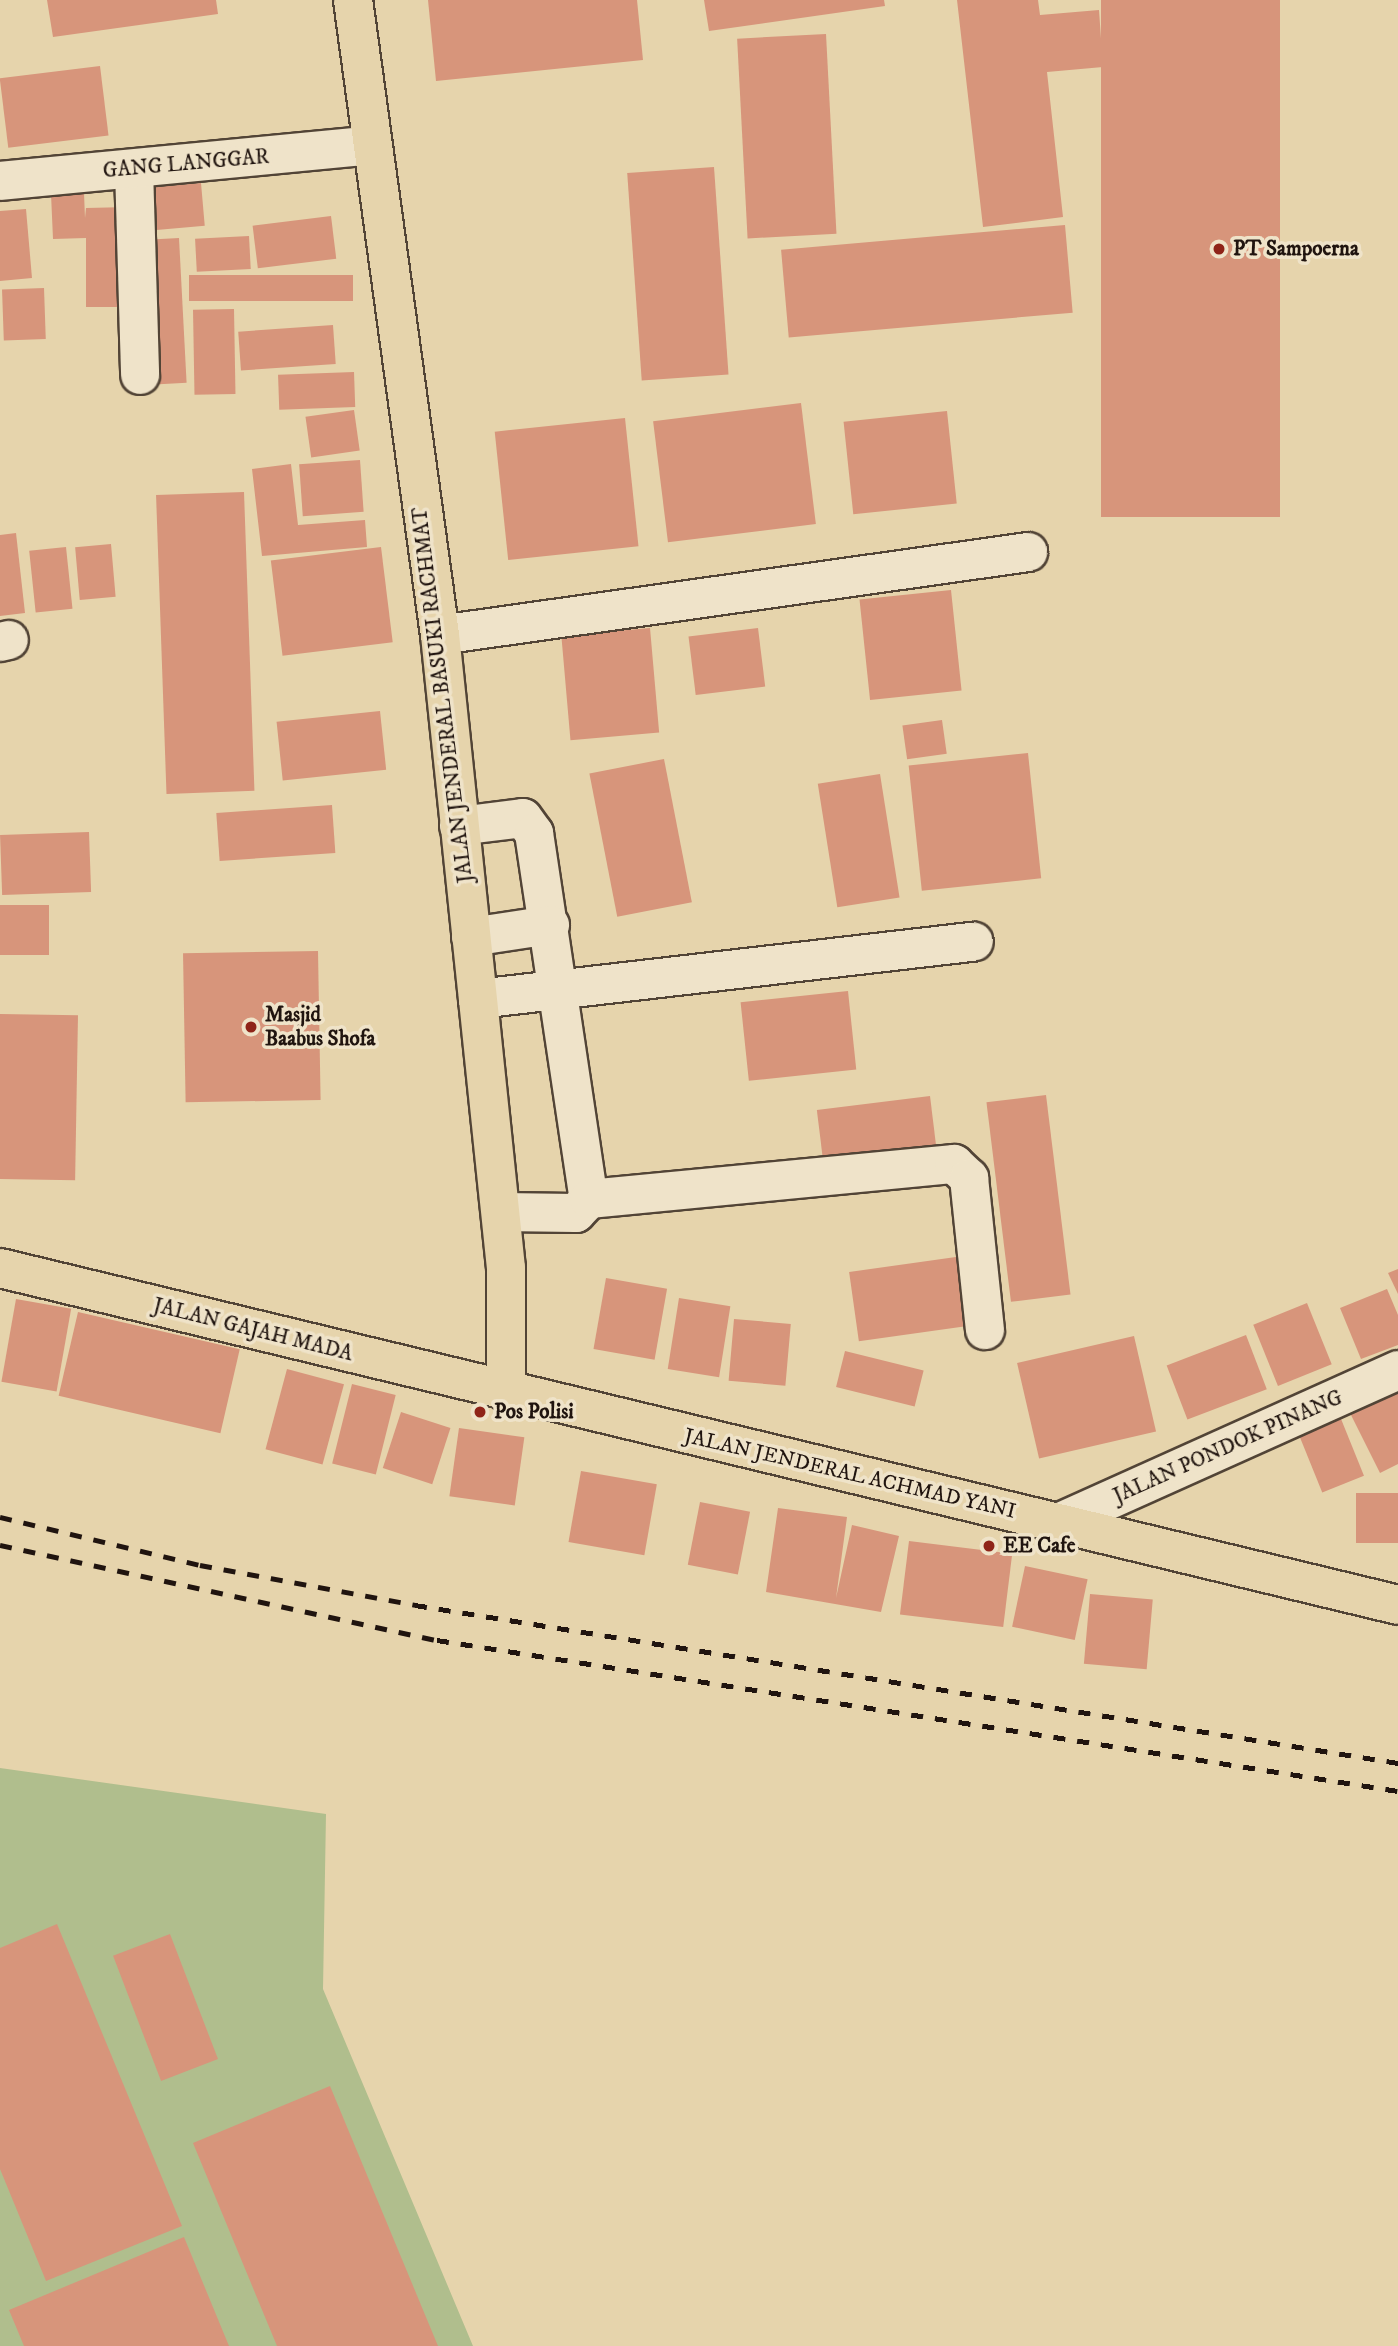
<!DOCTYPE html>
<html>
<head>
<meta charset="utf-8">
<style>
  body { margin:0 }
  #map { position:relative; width:1398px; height:2346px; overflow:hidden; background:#e6d4ac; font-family:"IM FELL DW Pica",serif }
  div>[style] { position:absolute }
  .green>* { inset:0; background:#b0be8d }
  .building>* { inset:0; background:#d7957b; transform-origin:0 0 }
  .roads { filter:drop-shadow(2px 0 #524436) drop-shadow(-2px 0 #524436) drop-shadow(0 2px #524436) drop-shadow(0 -2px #524436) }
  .minor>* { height:38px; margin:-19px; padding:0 19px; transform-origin:19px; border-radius:19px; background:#efe3c9 }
  .major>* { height:38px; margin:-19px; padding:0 19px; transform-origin:19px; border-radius:19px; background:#e6d4ac }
  .highway>* { height:38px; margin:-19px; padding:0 19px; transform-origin:19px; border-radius:19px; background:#e6d4ac }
  .rail>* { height:5px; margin-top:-2.5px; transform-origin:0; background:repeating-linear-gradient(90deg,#20140f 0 12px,transparent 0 24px) }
  .dots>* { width:19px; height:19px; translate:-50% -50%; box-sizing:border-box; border:4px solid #efe3c9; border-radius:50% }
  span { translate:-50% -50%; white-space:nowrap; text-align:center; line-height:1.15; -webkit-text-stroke:7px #efe3c9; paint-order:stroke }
  .street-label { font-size:21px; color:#20140f }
  .poi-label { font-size:21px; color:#20140f; font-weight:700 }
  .left { translate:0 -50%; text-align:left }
</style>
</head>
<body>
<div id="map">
  <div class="green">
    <i style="clip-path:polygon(0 1768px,326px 1814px,323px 1989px,473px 2346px,0 2346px)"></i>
  </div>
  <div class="building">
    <i style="clip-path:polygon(47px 0,216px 0,218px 14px,53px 37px)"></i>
    <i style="clip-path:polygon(428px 0,637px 0,643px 60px,436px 81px)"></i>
    <i style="clip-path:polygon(704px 0,884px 0,885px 6px,709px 31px)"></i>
    <i style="clip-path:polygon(957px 0,1038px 0,1040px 15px,1099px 10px,1103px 67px,1047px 72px,1063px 217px,983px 227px)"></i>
    <i style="left:1101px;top:0;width:179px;height:517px"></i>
    <i style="left:826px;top:34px;width:200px;height:89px;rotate:87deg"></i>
    <i style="left:100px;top:66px;width:70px;height:101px;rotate:83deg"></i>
    <i style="left:714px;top:167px;width:208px;height:87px;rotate:86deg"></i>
    <i style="left:201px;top:183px;width:43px;height:57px;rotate:85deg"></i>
    <i style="clip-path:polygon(84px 193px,85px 218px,86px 208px,129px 207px,130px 307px,86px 307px,86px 238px,53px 239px,51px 194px)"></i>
    <i style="clip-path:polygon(26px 209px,32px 278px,0 281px,0 211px)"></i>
    <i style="left:331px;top:216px;width:43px;height:79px;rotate:83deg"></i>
    <i style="left:1065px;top:225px;width:88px;height:285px;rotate:85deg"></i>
    <i style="left:249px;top:236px;width:33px;height:54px;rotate:87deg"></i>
    <i style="left:179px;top:238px;width:145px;height:41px;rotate:87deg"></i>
    <i style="left:353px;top:275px;width:26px;height:164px;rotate:90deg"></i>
    <i style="left:44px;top:288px;width:51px;height:42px;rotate:88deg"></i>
    <i style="left:234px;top:309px;width:85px;height:41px;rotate:89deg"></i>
    <i style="left:333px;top:325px;width:39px;height:95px;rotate:86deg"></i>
    <i style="left:354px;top:372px;width:35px;height:76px;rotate:88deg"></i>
    <i style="left:801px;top:403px;width:122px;height:149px;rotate:83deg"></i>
    <i style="left:354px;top:410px;width:41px;height:49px;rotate:82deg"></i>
    <i style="left:947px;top:411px;width:93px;height:104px;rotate:84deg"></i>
    <i style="left:625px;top:418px;width:129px;height:131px;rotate:84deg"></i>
    <i style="left:360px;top:460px;width:52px;height:61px;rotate:86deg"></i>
    <i style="clip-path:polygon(291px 464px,298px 525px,365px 520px,367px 547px,262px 556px,252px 469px)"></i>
    <i style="left:244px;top:492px;width:299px;height:88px;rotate:88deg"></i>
    <i style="clip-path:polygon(16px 533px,25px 613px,0 616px,0 535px)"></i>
    <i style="left:111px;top:544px;width:53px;height:36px;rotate:85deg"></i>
    <i style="left:66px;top:547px;width:62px;height:37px;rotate:84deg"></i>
    <i style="left:381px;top:547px;width:96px;height:111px;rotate:83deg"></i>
    <i style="left:951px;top:590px;width:101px;height:92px;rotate:84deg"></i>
    <i style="left:650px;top:628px;width:105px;height:89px;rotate:85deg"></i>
    <i style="left:758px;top:628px;width:59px;height:70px;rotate:83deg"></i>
    <i style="left:380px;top:711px;width:59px;height:104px;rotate:84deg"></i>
    <i style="left:942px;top:720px;width:34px;height:40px;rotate:82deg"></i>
    <i style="left:1028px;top:753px;width:126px;height:120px;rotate:84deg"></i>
    <i style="left:664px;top:759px;width:146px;height:76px;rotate:79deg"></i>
    <i style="left:880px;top:774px;width:125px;height:63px;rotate:81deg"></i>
    <i style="left:332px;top:805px;width:48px;height:116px;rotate:86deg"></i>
    <i style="left:89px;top:832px;width:60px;height:89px;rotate:88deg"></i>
    <i style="left:0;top:905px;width:49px;height:50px"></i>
    <i style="left:318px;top:951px;width:149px;height:135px;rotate:89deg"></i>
    <i style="left:848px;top:991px;width:79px;height:108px;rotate:84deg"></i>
    <i style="left:0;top:1014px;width:78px;height:165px;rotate:1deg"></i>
    <i style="left:1046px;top:1095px;width:201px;height:60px;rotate:83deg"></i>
    <i style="left:930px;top:1096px;width:49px;height:114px;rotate:83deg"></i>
    <i style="left:963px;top:1256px;width:70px;height:115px;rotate:82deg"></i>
    <i style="clip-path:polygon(1398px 1269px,1398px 1294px,1388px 1273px)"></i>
    <i style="left:606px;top:1278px;width:62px;height:72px;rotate:10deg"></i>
    <i style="clip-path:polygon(1387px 1289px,1398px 1315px,1398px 1345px,1361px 1359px,1340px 1308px)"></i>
    <i style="left:679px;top:1298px;width:52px;height:72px;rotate:9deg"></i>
    <i style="left:16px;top:1299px;width:56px;height:84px;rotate:10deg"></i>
    <i style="left:1307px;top:1303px;width:66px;height:58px;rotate:68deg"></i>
    <i style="left:78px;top:1312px;width:166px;height:86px;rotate:13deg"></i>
    <i style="left:734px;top:1319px;width:57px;height:62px;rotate:5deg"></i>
    <i style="left:1246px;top:1335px;width:58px;height:85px;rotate:69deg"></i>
    <i style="left:1134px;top:1336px;width:98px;height:120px;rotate:77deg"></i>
    <i style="left:845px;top:1351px;width:81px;height:37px;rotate:14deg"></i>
    <i style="left:287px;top:1369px;width:59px;height:83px;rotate:15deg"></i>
    <i style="clip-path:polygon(1398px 1381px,1398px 1464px,1380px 1473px,1347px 1407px)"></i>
    <i style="left:352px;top:1384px;width:45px;height:82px;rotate:14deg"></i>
    <i style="left:1337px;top:1409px;width:72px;height:45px;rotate:68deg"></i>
    <i style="left:401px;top:1412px;width:52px;height:59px;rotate:18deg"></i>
    <i style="left:459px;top:1428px;width:66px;height:69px;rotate:8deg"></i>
    <i style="left:581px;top:1471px;width:77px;height:72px;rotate:10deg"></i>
    <i style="left:1398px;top:1493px;width:50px;height:42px;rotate:90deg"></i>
    <i style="left:700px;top:1502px;width:51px;height:64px;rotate:11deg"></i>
    <i style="clip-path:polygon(778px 1508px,847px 1517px,836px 1598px,852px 1525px,899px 1536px,881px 1612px,766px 1592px)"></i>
    <i style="left:909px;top:1541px;width:104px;height:74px;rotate:7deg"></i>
    <i style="left:1025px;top:1566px;width:64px;height:62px;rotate:12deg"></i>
    <i style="left:1090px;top:1594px;width:63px;height:70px;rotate:5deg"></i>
    <i style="clip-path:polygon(57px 1924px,182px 2226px,46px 2281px,0 2169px,0 1948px)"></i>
    <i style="left:170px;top:1934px;width:134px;height:61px;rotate:69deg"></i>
    <i style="clip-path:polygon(330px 2086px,438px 2346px,277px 2346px,193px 2143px)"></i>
    <i style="clip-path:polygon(184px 2237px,229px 2346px,24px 2346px,9px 2310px)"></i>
  </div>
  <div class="roads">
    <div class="minor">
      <i style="left:134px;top:169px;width:206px;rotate:88.3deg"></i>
      <i style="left:0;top:181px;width:374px;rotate:-5.5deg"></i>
      <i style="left:440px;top:635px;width:594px;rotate:-8.03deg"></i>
      <i style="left:0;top:642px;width:9px;rotate:-13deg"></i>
      <i style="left:459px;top:826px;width:64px;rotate:-7.1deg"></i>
      <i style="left:523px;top:818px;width:19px;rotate:54deg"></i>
      <i style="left:534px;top:833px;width:370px;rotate:81.5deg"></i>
      <i style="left:589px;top:1199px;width:19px;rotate:133deg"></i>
      <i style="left:576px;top:1213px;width:75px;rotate:-179.2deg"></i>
      <i style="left:471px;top:937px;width:80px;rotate:-8.6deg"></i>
      <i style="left:478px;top:999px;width:499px;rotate:-6.6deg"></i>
      <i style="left:589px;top:1199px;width:367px;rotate:-5.5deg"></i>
      <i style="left:954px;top:1164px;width:21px;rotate:43deg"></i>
      <i style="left:969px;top:1178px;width:153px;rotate:84deg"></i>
      <i style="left:1058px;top:1523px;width:373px;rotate:-24.2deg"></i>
    </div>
    <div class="major">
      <i style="left:353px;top:0;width:641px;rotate:82.2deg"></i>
      <i style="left:440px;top:635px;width:636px;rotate:84.05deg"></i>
      <i style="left:506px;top:1268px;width:124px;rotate:90deg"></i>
    </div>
    <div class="highway">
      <i style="left:0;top:1268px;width:1438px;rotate:13.55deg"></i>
    </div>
  </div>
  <div class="rail">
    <i style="left:0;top:1517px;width:206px;rotate:13.5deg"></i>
    <i style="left:200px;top:1565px;width:219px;rotate:10.5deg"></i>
    <i style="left:415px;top:1605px;width:996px;rotate:9.13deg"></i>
    <i style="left:0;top:1545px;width:447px;rotate:12.3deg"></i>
    <i style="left:437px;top:1640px;width:973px;rotate:8.93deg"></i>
  </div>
  <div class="dots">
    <i style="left:1219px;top:249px;background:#8f2418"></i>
    <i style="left:251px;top:1027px;background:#8f2418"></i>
    <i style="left:480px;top:1412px;background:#8f2418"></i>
    <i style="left:989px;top:1546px;background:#8f2418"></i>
  </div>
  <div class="street-label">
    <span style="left:186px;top:164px;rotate:-5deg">GANG LANGGAR</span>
    <span style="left:443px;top:695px;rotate:-97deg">JALAN JENDERAL BASUKI RACHMAT</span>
    <span style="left:253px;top:1330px;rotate:14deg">JALAN GAJAH MADA</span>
    <span style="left:1228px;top:1447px;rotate:-24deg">JALAN PONDOK PINANG</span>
    <span style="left:850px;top:1474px;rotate:13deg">JALAN JENDERAL ACHMAD YANI</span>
  </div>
  <div class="poi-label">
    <span class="left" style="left:1233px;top:249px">PT Sampoerna</span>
    <span class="left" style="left:265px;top:1027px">Masjid<br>Baabus Shofa</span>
    <span class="left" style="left:494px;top:1412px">Pos Polisi</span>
    <span class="left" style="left:1003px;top:1546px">EE Cafe</span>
  </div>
</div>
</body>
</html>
